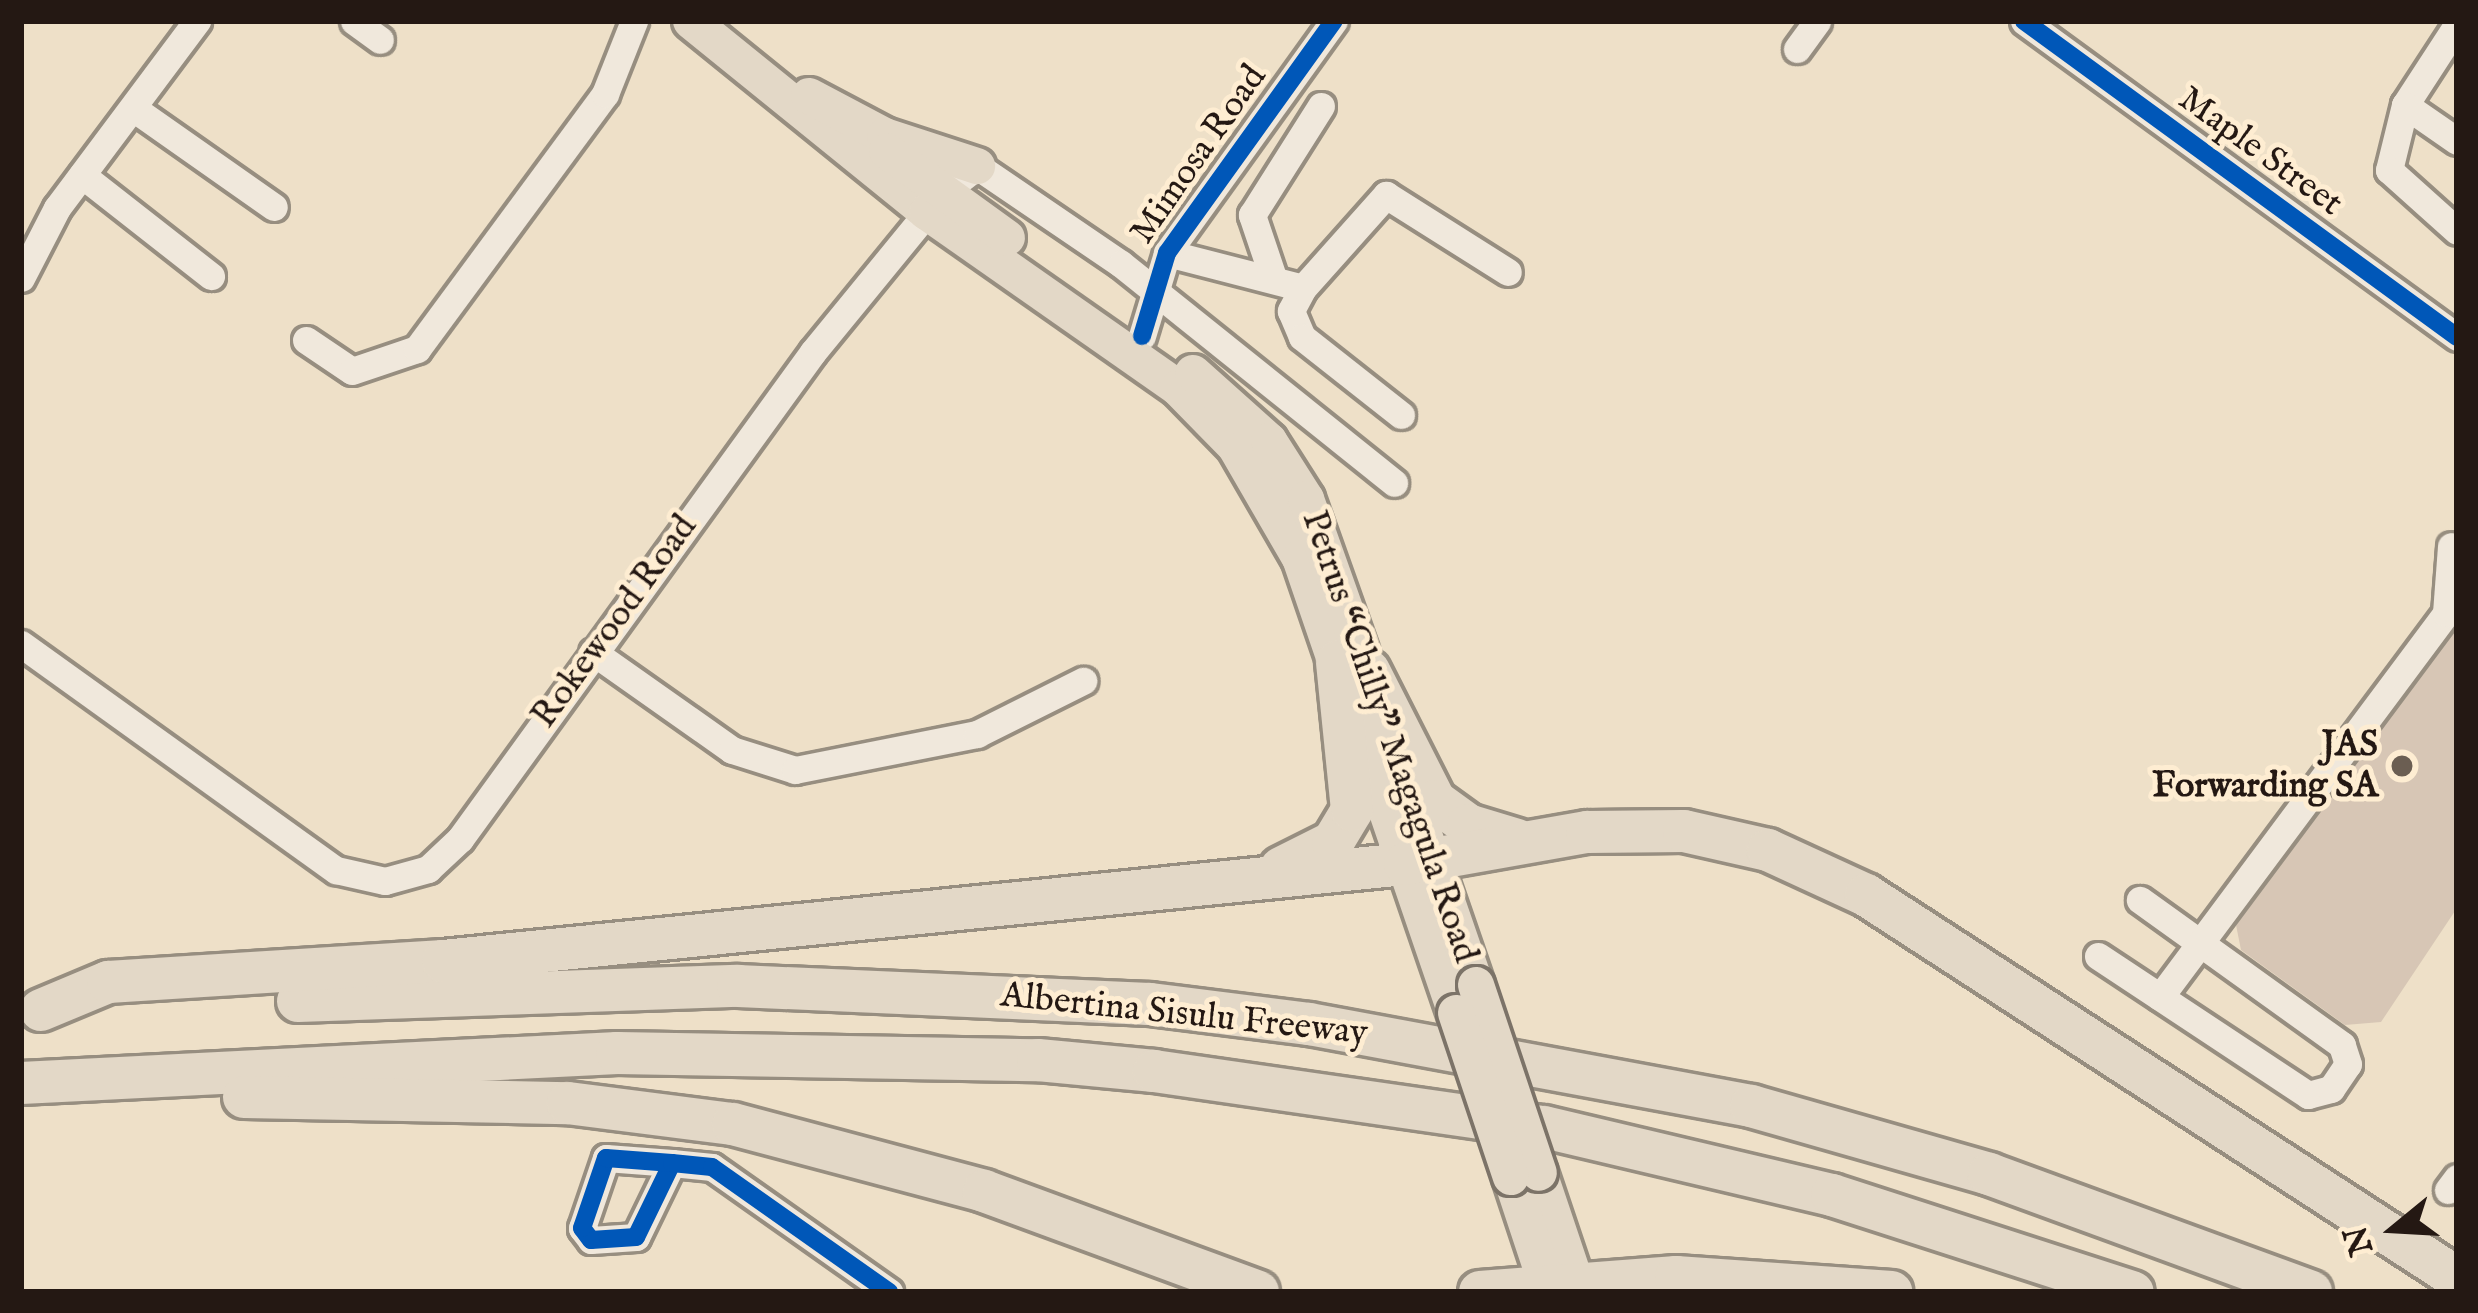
<!DOCTYPE html>
<html>
<head>
<meta charset="utf-8">
<style>
  body { margin:0 }
  #map { position:relative; width:2478px; height:1313px; overflow:hidden; background:#eee0c8; font-family:"IM FELL English",serif }
  div>[style] { position:absolute }
  .building>* { inset:0; background:#d7c6b5 }
  .roads { filter:drop-shadow(3px 0 #978e80) drop-shadow(-3px 0 #978e80) drop-shadow(0 3px #978e80) drop-shadow(0 -3px #978e80) }
  .minor>* { height:27px; margin:-13.5px; padding:0 13.5px; transform-origin:13.5px; border-radius:13.5px; background:#f0e8dc }
  .major>* { height:36px; margin:-18px; padding:0 18px; transform-origin:18px; border-radius:18px; background:#e3d8c7 }
  .highway>* { height:42px; margin:-21px; padding:0 21px; transform-origin:21px; border-radius:21px; background:#e3d8c7 }
  .bridges { filter:drop-shadow(3px 0 #7c7368) drop-shadow(-3px 0 #7c7368) drop-shadow(0 3px #7c7368) drop-shadow(0 -3px #7c7368) }
  .major-bridge>* { height:36px; margin:-18px; padding:0 18px; transform-origin:18px; border-radius:18px; background:#e3d8c7 }
  .cycleway>* { height:18px; margin:-9px; padding:0 9px; transform-origin:9px; border-radius:9px; background:#0057b8 }
  .dots>* { width:33px; height:33px; translate:-50% -50%; box-sizing:border-box; border:6px solid #feedd2; border-radius:50% }
  span { translate:-50% -50%; white-space:nowrap; text-align:center; line-height:1.15; -webkit-text-stroke:10px #feedd2; paint-order:stroke }
  .street-label { font-size:36px; color:#241813 }
  .poi-label { font-size:36px; color:#241813; font-weight:700 }
  .right { translate:-100% -50%; text-align:right }
  .frame { position:absolute; inset:0; border:24px solid #241813; pointer-events:none }
  .north { position:absolute; left:2334px; top:1169px; width:120px; height:120px; -webkit-text-stroke:9px #feedd2; paint-order:stroke; rotate:252deg; font-size:33px; font-weight:700; line-height:48px; text-align:center; color:#241813 }
  .north::after { content:''; display:block; margin:auto; width:42px; height:54px; background:#241813; clip-path:polygon(50% 0,100% 100%,50% 72%,0 100%) }
</style>
</head>
<body>
<div id="map">
  <div class="building">
    <i style="clip-path:polygon(2457px 628px,2457px 908px,2381px 1022px,2345px 1025px,2241px 950px,2236px 925px)"></i>
  </div>
  <div class="roads">
    <div class="minor">
      <i style="left:354px;top:21px;width:32px;rotate:36deg"></i>
      <i style="left:2024px;top:21px;width:536px;rotate:36.12deg"></i>
      <i style="left:2457px;top:25px;width:95px;rotate:123deg"></i>
      <i style="left:2405px;top:105px;width:67px;rotate:103.8deg"></i>
      <i style="left:2389px;top:170px;width:91px;rotate:41.9deg"></i>
      <i style="left:1797px;top:49px;width:34px;rotate:-54deg"></i>
      <i style="left:2405px;top:105px;width:63px;rotate:34.7deg"></i>
      <i style="left:133px;top:108px;width:172px;rotate:35.1deg"></i>
      <i style="left:82px;top:175px;width:164px;rotate:38.1deg"></i>
      <i style="left:1167px;top:253px;width:140px;rotate:14.4deg"></i>
      <i style="left:1303px;top:288px;width:125px;rotate:-48.3deg"></i>
      <i style="left:1386px;top:195px;width:144px;rotate:32.3deg"></i>
      <i style="left:21px;top:278px;width:79px;rotate:-62.8deg"></i>
      <i style="left:57px;top:208px;width:234px;rotate:-53.2deg"></i>
      <i style="left:1274px;top:280px;width:69px;rotate:-108.7deg"></i>
      <i style="left:1252px;top:215px;width:129px;rotate:-57.7deg"></i>
      <i style="left:1303px;top:288px;width:26px;rotate:118deg"></i>
      <i style="left:1291px;top:311px;width:28px;rotate:67deg"></i>
      <i style="left:1302px;top:337px;width:126px;rotate:38.2deg"></i>
      <i style="left:1142px;top:336px;width:87px;rotate:-73.2deg"></i>
      <i style="left:1167px;top:253px;width:286px;rotate:-54.3deg"></i>
      <i style="left:306px;top:340px;width:55px;rotate:34deg"></i>
      <i style="left:352px;top:371px;width:69px;rotate:-18.7deg"></i>
      <i style="left:417px;top:349px;width:317px;rotate:-53.6deg"></i>
      <i style="left:605px;top:94px;width:79px;rotate:-68.3deg"></i>
      <i style="left:21px;top:644px;width:388px;rotate:35.7deg"></i>
      <i style="left:336px;top:870px;width:50px;rotate:12.7deg"></i>
      <i style="left:385px;top:881px;width:45px;rotate:-15.6deg"></i>
      <i style="left:428px;top:869px;width:44px;rotate:-43.2deg"></i>
      <i style="left:460px;top:839px;width:601px;rotate:-54.06deg"></i>
      <i style="left:813px;top:352px;width:207px;rotate:-50.7deg"></i>
      <i style="left:944px;top:192px;width:42px;rotate:-38.2deg"></i>
      <i style="left:977px;top:166px;width:174px;rotate:34.2deg"></i>
      <i style="left:1121px;top:264px;width:350px;rotate:38.7deg"></i>
      <i style="left:593px;top:652px;width:170px;rotate:35.2deg"></i>
      <i style="left:732px;top:750px;width:66px;rotate:17.6deg"></i>
      <i style="left:795px;top:770px;width:186px;rotate:-11.2deg"></i>
      <i style="left:977px;top:734px;width:119px;rotate:-26.6deg"></i>
      <i style="left:2098px;top:956px;width:252px;rotate:33.5deg"></i>
      <i style="left:2308px;top:1095px;width:24px;rotate:-15deg"></i>
      <i style="left:2331px;top:1089px;width:30px;rotate:-56deg"></i>
      <i style="left:2348px;top:1064px;width:20px;rotate:-108deg"></i>
      <i style="left:2342px;top:1045px;width:249px;rotate:-144.3deg"></i>
      <i style="left:2160px;top:997px;width:479px;rotate:-53.3deg"></i>
      <i style="left:2446px;top:613px;width:67px;rotate:-85.7deg"></i>
      <i style="left:672px;top:1163px;width:82px;rotate:115.9deg"></i>
      <i style="left:636px;top:1237px;width:45px;rotate:176.2deg"></i>
      <i style="left:591px;top:1240px;width:15px;rotate:-127deg"></i>
      <i style="left:582px;top:1228px;width:74px;rotate:-71.1deg"></i>
      <i style="left:606px;top:1158px;width:66px;rotate:4.3deg"></i>
      <i style="left:672px;top:1163px;width:40px;rotate:5.7deg"></i>
      <i style="left:712px;top:1167px;width:217px;rotate:35.2deg"></i>
      <i style="left:2448px;top:1190px;width:15px;rotate:-53deg"></i>
    </div>
    <div class="major">
      <i style="left:691px;top:21px;width:304px;rotate:39deg"></i>
      <i style="left:927px;top:212px;width:307px;rotate:35deg"></i>
      <i style="left:1178px;top:388px;width:81px;rotate:45.5deg"></i>
      <i style="left:1235px;top:446px;width:129px;rotate:59.9deg"></i>
      <i style="left:1300px;top:558px;width:481px;rotate:71.1deg"></i>
      <i style="left:809px;top:96px;width:86px;rotate:27.8deg"></i>
      <i style="left:885px;top:136px;width:97px;rotate:18.1deg"></i>
      <i style="left:887px;top:151px;width:148px;rotate:35.9deg"></i>
      <i style="left:1193px;top:373px;width:102px;rotate:41.8deg"></i>
      <i style="left:1269px;top:441px;width:69px;rotate:57.5deg"></i>
      <i style="left:1306px;top:499px;width:211px;rotate:70.4deg"></i>
      <i style="left:1397px;top:756px;width:242px;rotate:71deg"></i>
      <i style="left:1539px;top:1173px;width:126px;rotate:71.4deg"></i>
      <i style="left:1511px;top:1177px;width:121px;rotate:71.7deg"></i>
    </div>
    <div class="highway">
      <i style="left:1369px;top:671px;width:146px;rotate:63.1deg"></i>
      <i style="left:1435px;top:801px;width:41px;rotate:36deg"></i>
      <i style="left:1468px;top:825px;width:51px;rotate:17deg"></i>
      <i style="left:1281px;top:868px;width:58px;rotate:-26.6deg"></i>
      <i style="left:1333px;top:842px;width:37px;rotate:-59deg"></i>
      <i style="left:1352px;top:810px;width:149px;rotate:-95.8deg"></i>
      <i style="left:298px;top:1001px;width:440px;rotate:-2deg"></i>
      <i style="left:738px;top:986px;width:412px;rotate:2.5deg"></i>
      <i style="left:1150px;top:1004px;width:160px;rotate:7.2deg"></i>
      <i style="left:1309px;top:1024px;width:450px;rotate:10.5deg"></i>
      <i style="left:1751px;top:1106px;width:248px;rotate:15.9deg"></i>
      <i style="left:1989px;top:1174px;width:343px;rotate:20.1deg"></i>
      <i style="left:41px;top:1010px;width:73px;rotate:-22.7deg"></i>
      <i style="left:108px;top:982px;width:336px;rotate:-3.6deg"></i>
      <i style="left:443px;top:961px;width:967px;rotate:-5.76deg"></i>
      <i style="left:1405px;top:864px;width:185px;rotate:-10deg"></i>
      <i style="left:1587px;top:832px;width:97px;rotate:-0.6deg"></i>
      <i style="left:1684px;top:831px;width:86px;rotate:12.7deg"></i>
      <i style="left:1768px;top:850px;width:108px;rotate:24.7deg"></i>
      <i style="left:1866px;top:895px;width:704px;rotate:32.95deg"></i>
      <i style="left:21px;top:1083px;width:597px;rotate:-2.88deg"></i>
      <i style="left:617px;top:1053px;width:421px;rotate:1deg"></i>
      <i style="left:1038px;top:1060px;width:117px;rotate:5.4deg"></i>
      <i style="left:1154px;top:1071px;width:394px;rotate:8.2deg"></i>
      <i style="left:1544px;top:1127px;width:296px;rotate:13.3deg"></i>
      <i style="left:1832px;top:1195px;width:316px;rotate:17.9deg"></i>
      <i style="left:244px;top:1097px;width:324px;rotate:1.1deg"></i>
      <i style="left:568px;top:1103px;width:166px;rotate:7.3deg"></i>
      <i style="left:733px;top:1124px;width:260px;rotate:14.9deg"></i>
      <i style="left:984px;top:1191px;width:292px;rotate:20.2deg"></i>
      <i style="left:1480px;top:1292px;width:197px;rotate:-4.4deg"></i>
      <i style="left:1676px;top:1277px;width:216px;rotate:4deg"></i>
    </div>
  </div>
  <div class="bridges">
    <div class="major-bridge">
      <i style="left:1476px;top:985px;width:198px;rotate:71.5deg"></i>
      <i style="left:1456px;top:1013px;width:173px;rotate:71.5deg"></i>
    </div>
  </div>
  <div class="cycleway">
    <i style="left:2024px;top:21px;width:536px;rotate:36.12deg"></i>
    <i style="left:1142px;top:336px;width:87px;rotate:-73.2deg"></i>
    <i style="left:1167px;top:253px;width:286px;rotate:-54.3deg"></i>
    <i style="left:672px;top:1163px;width:82px;rotate:115.9deg"></i>
    <i style="left:636px;top:1237px;width:45px;rotate:176.2deg"></i>
    <i style="left:591px;top:1240px;width:15px;rotate:-127deg"></i>
    <i style="left:582px;top:1228px;width:74px;rotate:-71.1deg"></i>
    <i style="left:606px;top:1158px;width:66px;rotate:4.3deg"></i>
    <i style="left:672px;top:1163px;width:40px;rotate:5.7deg"></i>
    <i style="left:712px;top:1167px;width:217px;rotate:35.2deg"></i>
  </div>
  <div class="dots">
    <i style="left:2402px;top:766px;background:#6b5e52"></i>
  </div>
  <div class="street-label">
    <span style="left:2260px;top:152px;rotate:36deg">Maple Street</span>
    <span style="left:1199px;top:155px;rotate:-55deg">Mimosa Road</span>
    <span style="left:615px;top:622px;rotate:-54deg">Rokewood Road</span>
    <span style="left:1389px;top:737px;rotate:71deg">Petrus “Chilly” Magagula Road</span>
    <span style="left:1184px;top:1015px;rotate:6deg">Albertina Sisulu Freeway</span>
  </div>
  <div class="poi-label">
    <span class="right" style="left:2378px;top:766px">JAS<br>Forwarding SA</span>
  </div>
  <div class="frame"></div>
  <div class="north">N</div>
</div>
</body>
</html>
